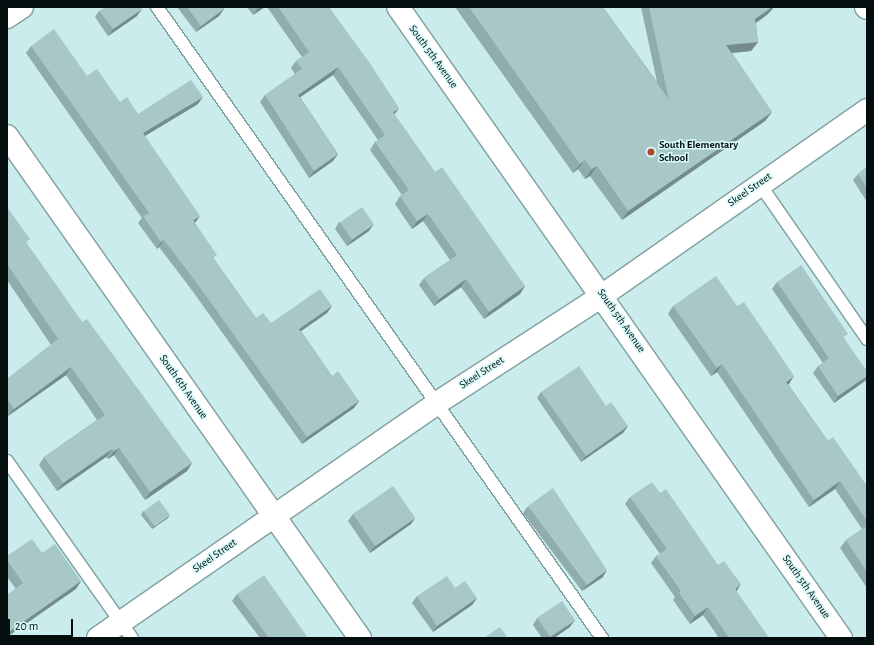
<!DOCTYPE html>
<html>
<head>
<meta charset="utf-8">
<style>
  body { margin:0 }
  #map { position:relative; width:874px; height:645px; overflow:hidden; background:#cbecec; font-family:"Alegreya Sans",sans-serif }
  div>[style] { position:absolute }
  .roads { filter:drop-shadow(1px 0 #809f9f) drop-shadow(-1px 0 #809f9f) drop-shadow(0 1px #809f9f) drop-shadow(0 -1px #809f9f) }
  .service>* { height:12px; margin:-6px; padding:0 6px; transform-origin:6px; border-radius:6px; background:#fff }
  .minor>* { height:22px; margin:-11px; padding:0 11px; transform-origin:11px; border-radius:11px; background:#fff }
  .secondary>* { height:22px; margin:-11px; padding:0 11px; transform-origin:11px; border-radius:11px; background:#fff }
  .wall>* { inset:0; background:#90acac }
  .shaded-wall>* { inset:0; background:#768c8c }
  .building>* { inset:0; background:#a8c8c8; transform-origin:0 0 }
  .dots>* { width:11px; height:11px; translate:-50% -50%; box-sizing:border-box; border:2px solid #d8f9f9; border-radius:50% }
  span { translate:-50% -50%; white-space:nowrap; text-align:center; line-height:1.15; -webkit-text-stroke:3px #d8f9f9; paint-order:stroke }
  .street-label { font-size:11px; color:#040e0e }
  .poi-label { font-size:11px; color:#040e0e; font-weight:700 }
  .left { translate:0 -50%; text-align:left }
  .frame { position:absolute; inset:0; border:8px solid #040e0e; pointer-events:none }
  .scale { position:absolute; left:8px; top:619px; width:65px; height:18px; box-sizing:border-box; border:2px solid #040e0e; border-top:0; padding-left:5px; font-size:12px; line-height:14px; white-space:nowrap; color:#040e0e; -webkit-text-stroke:3px #d8f9f9; paint-order:stroke }
</style>
</head>
<body>
<div id="map">
  <div class="roads">
    <div class="service">
      <i style="left:157px;top:7px;width:772px;rotate:54.81deg"></i>
      <i style="left:759px;top:183px;width:190px;rotate:55.3deg"></i>
      <i style="left:7px;top:461px;width:217px;rotate:54.8deg"></i>
    </div>
    <div class="minor">
      <i style="left:398px;top:7px;width:771px;rotate:54.93deg"></i>
      <i style="left:7px;top:17px;width:18px;rotate:-34deg"></i>
      <i style="left:7px;top:136px;width:614px;rotate:54.89deg"></i>
      <i style="left:98px;top:638px;width:412px;rotate:-34.7deg"></i>
      <i style="left:437px;top:403px;width:198px;rotate:-33deg"></i>
      <i style="left:603px;top:295px;width:322px;rotate:-35deg"></i>
    </div>
    <div class="secondary">
      <i style="left:866px;top:7px;width:1px;rotate:45deg"></i>
    </div>
  </div>
  <div class="wall">
    <i style="clip-path:polygon(177px 7px,222px 7px,224px 9px,219px 16px,196px 32px)"></i>
    <i style="clip-path:polygon(247px 7px,265px 7px,253px 15px)"></i>
    <i style="clip-path:polygon(267px 7px,329px 7px,394px 114px,435px 172px,525px 286px,520px 294px,484px 319px,461px 287px,434px 306px,419px 285px,424px 278px,450px 260px,423px 221px,412px 229px,395px 204px,400px 196px,402px 195px,370px 150px,375px 142px,378px 140px,333px 75px,300px 97px,338px 154px,333px 161px,309px 178px,260px 102px,265px 95px,295px 74px,291px 68px,296px 61px,302px 57px)"></i>
    <i style="clip-path:polygon(455px 7px,603px 7px,657px 82px,641px 7px,774px 7px,768px 14px,756px 23px,758px 42px,751px 51px,732px 53px,772px 112px,765px 121px,622px 220px,590px 176px,585px 179px,578px 169px,573px 173px)"></i>
    <i style="clip-path:polygon(99px 11px,137px 16px,108px 36px,95px 17px)"></i>
    <i style="clip-path:polygon(31px 46px,87px 76px,120px 102px,138px 114px,198px 104px,145px 136px,195px 223px,214px 259px,256px 318px,271px 323px,332px 306px,327px 313px,301px 331px,332px 376px,359px 401px,354px 408px,302px 444px,191px 289px,159px 247px,157px 249px,138px 223px,142px 218px,26px 53px)"></i>
    <i style="clip-path:polygon(867px 167px,867px 202px,853px 180px,858px 174px)"></i>
    <i style="clip-path:polygon(7px 207px,27px 244px,82px 322px,192px 463px,187px 471px,145px 500px,114px 455px,108px 459px,106px 457px,57px 491px,39px 465px,44px 457px,97px 420px,66px 375px,8px 416px,7px 414px,7px 379px,51px 345px,7px 280px)"></i>
    <i style="clip-path:polygon(339px 222px,369px 231px,347px 246px,335px 229px)"></i>
    <i style="clip-path:polygon(777px 282px,845px 339px,865px 381px,834px 403px,813px 373px,818px 366px,823px 363px,772px 289px)"></i>
    <i style="clip-path:polygon(673px 306px,788px 384px,828px 441px,867px 486px,867px 588px,840px 548px,846px 540px,862px 529px,835px 489px,809px 507px,717px 372px,711px 376px,668px 314px)"></i>
    <i style="clip-path:polygon(541px 392px,606px 406px,628px 426px,623px 433px,581px 462px,537px 398px)"></i>
    <i style="clip-path:polygon(660px 493px,736px 591px,769px 638px,719px 638px,703px 615px,690px 624px,673px 600px,675px 597px,651px 563px,656px 556px,660px 554px,625px 504px,630px 497px)"></i>
    <i style="clip-path:polygon(528px 506px,603px 577px,582px 591px,523px 513px)"></i>
    <i style="clip-path:polygon(143px 511px,168px 518px,152px 529px,141px 515px)"></i>
    <i style="clip-path:polygon(353px 514px,415px 518px,411px 524px,370px 553px,348px 521px)"></i>
    <i style="clip-path:polygon(42px 553px,81px 581px,76px 589px,16px 589px,7px 577px,7px 556px)"></i>
    <i style="clip-path:polygon(455px 588px,477px 598px,472px 605px,433px 632px,412px 603px,417px 596px)"></i>
    <i style="clip-path:polygon(237px 594px,308px 638px,260px 638px,232px 601px)"></i>
    <i style="clip-path:polygon(537px 618px,570px 627px,554px 638px,542px 638px,533px 625px)"></i>
  </div>
  <div class="shaded-wall">
    <i style="clip-path:polygon(260px 7px,265px 7px,253px 15px,258px 8px)"></i>
    <i style="clip-path:polygon(772px 7px,774px 7px,768px 14px,749px 28px,755px 19px)"></i>
    <i style="clip-path:polygon(142px 9px,137px 16px,108px 36px,113px 29px)"></i>
    <i style="clip-path:polygon(224px 9px,219px 16px,196px 32px,201px 26px)"></i>
    <i style="clip-path:polygon(758px 42px,751px 51px,720px 54px,726px 45px)"></i>
    <i style="clip-path:polygon(338px 67px,333px 75px,293px 102px,298px 95px)"></i>
    <i style="clip-path:polygon(203px 97px,198px 104px,138px 140px,143px 133px)"></i>
    <i style="clip-path:polygon(399px 108px,394px 115px,393px 112px)"></i>
    <i style="clip-path:polygon(772px 112px,765px 121px,622px 220px,628px 211px)"></i>
    <i style="clip-path:polygon(338px 154px,333px 161px,309px 178px,314px 171px)"></i>
    <i style="clip-path:polygon(585px 160px,578px 169px,573px 173px,580px 164px)"></i>
    <i style="clip-path:polygon(597px 166px,590px 176px,585px 179px,592px 169px)"></i>
    <i style="clip-path:polygon(428px 214px,423px 221px,412px 229px,417px 221px)"></i>
    <i style="clip-path:polygon(200px 216px,195px 223px,193px 220px)"></i>
    <i style="clip-path:polygon(374px 224px,369px 231px,347px 246px,352px 240px)"></i>
    <i style="clip-path:polygon(164px 240px,159px 247px,157px 249px,161px 242px)"></i>
    <i style="clip-path:polygon(466px 279px,461px 287px,434px 306px,439px 299px)"></i>
    <i style="clip-path:polygon(525px 286px,520px 294px,484px 319px,489px 312px)"></i>
    <i style="clip-path:polygon(332px 306px,327px 313px,294px 336px,299px 329px)"></i>
    <i style="clip-path:polygon(722px 364px,717px 372px,711px 376px,717px 368px)"></i>
    <i style="clip-path:polygon(71px 367px,66px 375px,8px 416px,14px 409px)"></i>
    <i style="clip-path:polygon(794px 376px,789px 384px,781px 389px,786px 382px)"></i>
    <i style="clip-path:polygon(867px 376px,867px 378px,865px 381px,834px 403px,838px 396px)"></i>
    <i style="clip-path:polygon(359px 401px,354px 408px,302px 444px,307px 437px)"></i>
    <i style="clip-path:polygon(628px 426px,623px 433px,581px 462px,586px 456px)"></i>
    <i style="clip-path:polygon(119px 448px,114px 455px,108px 459px,114px 451px)"></i>
    <i style="clip-path:polygon(112px 449px,106px 457px,57px 491px,63px 483px)"></i>
    <i style="clip-path:polygon(192px 463px,187px 471px,145px 500px,150px 492px)"></i>
    <i style="clip-path:polygon(840px 481px,835px 489px,809px 507px,814px 500px)"></i>
    <i style="clip-path:polygon(170px 515px,168px 518px,152px 529px,154px 526px)"></i>
    <i style="clip-path:polygon(415px 518px,411px 524px,370px 553px,375px 546px)"></i>
    <i style="clip-path:polygon(607px 570px,603px 577px,582px 591px,587px 585px)"></i>
    <i style="clip-path:polygon(81px 581px,76px 589px,7px 637px,7px 633px)"></i>
    <i style="clip-path:polygon(741px 584px,736px 592px,735px 589px)"></i>
    <i style="clip-path:polygon(477px 598px,472px 605px,433px 632px,437px 626px)"></i>
    <i style="clip-path:polygon(708px 607px,703px 615px,690px 624px,695px 616px)"></i>
    <i style="clip-path:polygon(575px 620px,570px 627px,554px 638px,550px 638px)"></i>
  </div>
  <div class="building">
    <i style="clip-path:polygon(105px 7px,140px 7px,142px 9px,113px 29px,99px 11px)"></i>
    <i style="clip-path:polygon(187px 7px,222px 7px,224px 9px,201px 26px)"></i>
    <i style="clip-path:polygon(278px 7px,329px 7px,369px 62px,399px 108px,393px 112px,435px 172px,442px 167px,525px 286px,489px 312px,466px 279px,439px 299px,424px 278px,457px 255px,428px 214px,417px 221px,400px 196px,409px 190px,375px 142px,385px 135px,338px 67px,298px 95px,338px 154px,314px 171px,265px 95px,302px 69px,296px 61px,309px 52px)"></i>
    <i style="clip-path:polygon(469px 7px,603px 7px,669px 100px,649px 7px,772px 7px,755px 19px,758px 42px,726px 45px,772px 112px,628px 211px,597px 166px,592px 169px,585px 160px,580px 164px)"></i>
    <i style="clip-path:polygon(54px 29px,87px 76px,97px 69px,120px 102px,127px 97px,138px 114px,191px 80px,203px 97px,143px 133px,200px 216px,193px 220px,217px 255px,213px 258px,256px 318px,263px 313px,271px 323px,320px 289px,332px 306px,299px 329px,332px 376px,338px 371px,359px 401px,307px 437px,196px 282px,164px 240px,161px 242px,143px 216px,149px 213px,31px 46px)"></i>
    <i style="clip-path:polygon(867px 167px,867px 188px,858px 174px)"></i>
    <i style="clip-path:polygon(7px 207px,30px 239px,26px 242px,82px 322px,87px 319px,192px 463px,150px 492px,119px 448px,114px 451px,112px 449px,63px 483px,44px 457px,105px 415px,71px 367px,14px 409px,7px 399px,7px 379px,58px 339px,7px 264px)"></i>
    <i style="left:362px;top:207px;width:21px;height:27px;rotate:55deg"></i>
    <i style="clip-path:polygon(801px 265px,848px 334px,843px 337px,867px 371px,867px 376px,838px 396px,818px 366px,829px 358px,777px 282px)"></i>
    <i style="clip-path:polygon(716px 276px,737px 306px,744px 302px,794px 376px,786px 382px,828px 441px,833px 437px,867px 486px,867px 521px,840px 481px,814px 500px,722px 364px,717px 368px,673px 306px)"></i>
    <i style="clip-path:polygon(579px 366px,606px 406px,611px 402px,628px 426px,586px 456px,541px 392px)"></i>
    <i style="clip-path:polygon(652px 482px,660px 493px,666px 489px,718px 565px,724px 561px,741px 584px,735px 589px,769px 638px,729px 638px,708px 607px,695px 616px,679px 593px,681px 591px,656px 556px,667px 549px,630px 497px)"></i>
    <i style="left:393px;top:486px;width:39px;height:49px;rotate:55deg"></i>
    <i style="clip-path:polygon(553px 488px,607px 570px,587px 585px,528px 506px)"></i>
    <i style="left:159px;top:500px;width:19px;height:19px;rotate:54deg"></i>
    <i style="clip-path:polygon(867px 526px,867px 572px,846px 540px)"></i>
    <i style="clip-path:polygon(32px 539px,42px 553px,55px 544px,81px 581px,7px 633px,7px 595px,23px 583px,7px 560px,7px 556px)"></i>
    <i style="clip-path:polygon(264px 575px,308px 638px,269px 638px,237px 594px)"></i>
    <i style="clip-path:polygon(447px 576px,455px 588px,465px 581px,477px 598px,437px 626px,417px 596px)"></i>
    <i style="left:562px;top:601px;width:23px;height:30px;rotate:56deg"></i>
    <i style="clip-path:polygon(500px 627px,508px 638px,484px 638px)"></i>
  </div>
  <div class="dots">
    <i style="left:651px;top:152px;background:#af4627"></i>
  </div>
  <div class="street-label">
    <span style="left:433px;top:57px;rotate:54deg">South 5th Avenue</span>
    <span style="left:750px;top:190px;rotate:-35deg">Skeel Street</span>
    <span style="left:621px;top:321px;rotate:55deg">South 5th Avenue</span>
    <span style="left:482px;top:373px;rotate:-33deg">Skeel Street</span>
    <span style="left:183px;top:387px;rotate:55deg">South 6th Avenue</span>
    <span style="left:215px;top:556px;rotate:-35deg">Skeel Street</span>
    <span style="left:806px;top:587px;rotate:55deg">South 5th Avenue</span>
  </div>
  <div class="poi-label">
    <span class="left" style="left:659px;top:152px">South Elementary<br>School</span>
  </div>
  <div class="frame"></div>
  <div class="scale">20 m</div>
</div>
</body>
</html>
